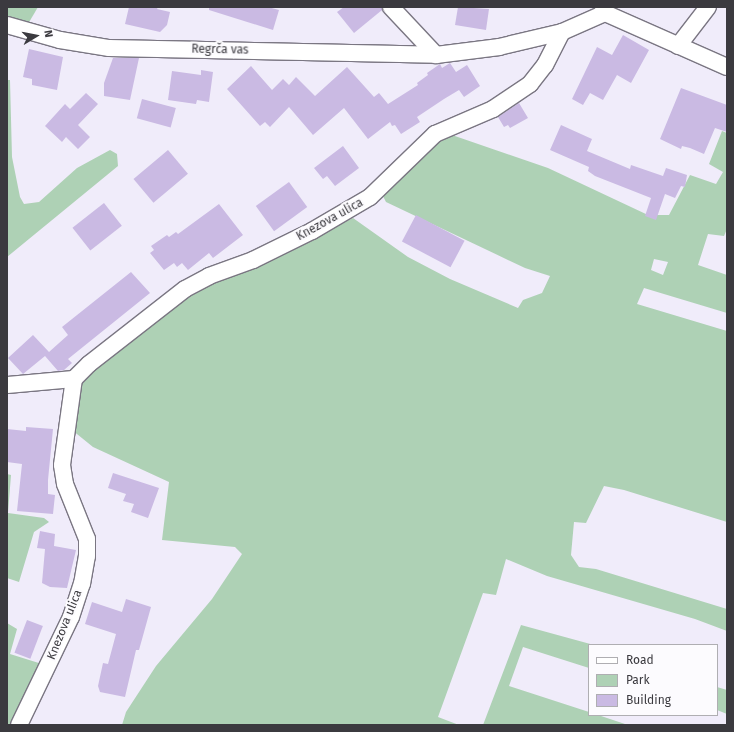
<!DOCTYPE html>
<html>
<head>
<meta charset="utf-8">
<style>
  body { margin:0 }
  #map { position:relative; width:734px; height:732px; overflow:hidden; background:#f0ecfa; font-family:"Fira Sans",sans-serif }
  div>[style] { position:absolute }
  .green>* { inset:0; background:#aed1b5 }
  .building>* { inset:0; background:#cabae3; transform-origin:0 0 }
  .roads { filter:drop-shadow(1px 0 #7a7682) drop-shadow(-1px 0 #7a7682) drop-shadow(0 1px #7a7682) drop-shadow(0 -1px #7a7682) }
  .street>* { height:16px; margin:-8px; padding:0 8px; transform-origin:8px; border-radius:8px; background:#fff }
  span { translate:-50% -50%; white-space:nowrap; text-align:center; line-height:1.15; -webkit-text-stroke:4px #fcfbfe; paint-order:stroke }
  .street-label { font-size:12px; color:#3b3a3f }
  .frame { position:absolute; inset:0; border:8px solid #3b3a3f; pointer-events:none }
  .legend { position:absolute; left:588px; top:644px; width:130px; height:72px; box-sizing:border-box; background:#fcfbfe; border:1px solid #afaeb2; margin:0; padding:5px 7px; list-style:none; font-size:12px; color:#3b3a3f }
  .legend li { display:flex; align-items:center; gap:8px; height:20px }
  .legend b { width:20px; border:1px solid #afaeb2 }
  .north { position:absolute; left:16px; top:16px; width:40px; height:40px; -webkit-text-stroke:3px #fcfbfe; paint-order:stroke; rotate:80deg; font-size:11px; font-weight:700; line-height:16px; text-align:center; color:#3b3a3f }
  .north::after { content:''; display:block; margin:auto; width:14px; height:18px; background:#3b3a3f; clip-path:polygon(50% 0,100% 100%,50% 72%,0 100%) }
</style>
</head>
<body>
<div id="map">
  <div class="green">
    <i style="clip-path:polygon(7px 7px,38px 7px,28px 24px,7px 19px)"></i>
    <i style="clip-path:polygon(7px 80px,10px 80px,12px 157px,20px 197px,24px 204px,39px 202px,77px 168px,110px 150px,117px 154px,118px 166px,7px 257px)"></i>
    <i style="clip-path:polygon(evenodd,722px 131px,727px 133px,727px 229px,724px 236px,708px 234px,698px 265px,727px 275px,727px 313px,644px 288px,637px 304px,727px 331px,727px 522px,624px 490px,604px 486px,586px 523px,574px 522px,571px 555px,579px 567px,596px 569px,727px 609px,727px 631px,695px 619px,547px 576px,506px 559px,496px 595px,483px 593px,438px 717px,459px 725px,122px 725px,126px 712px,156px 666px,212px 599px,242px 554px,235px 547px,162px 540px,169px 482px,93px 447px,72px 430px,74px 402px,85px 377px,199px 287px,254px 266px,353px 218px,408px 257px,450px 279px,518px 308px,523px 300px,542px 293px,550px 276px,525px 268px,386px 202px,383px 196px,427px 149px,442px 139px,452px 135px,548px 168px,648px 215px,669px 215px,690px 175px,716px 184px,723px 172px,709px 164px,722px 131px,654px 259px,668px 262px,663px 275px,651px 270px,654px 259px)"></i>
    <i style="clip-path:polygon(7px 474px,11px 475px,8px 513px,44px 518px,49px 522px,34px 532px,19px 582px,7px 578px)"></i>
    <i style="clip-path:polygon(7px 623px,17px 629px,10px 654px,42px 664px,23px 707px,11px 725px,7px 725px)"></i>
    <i style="clip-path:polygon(521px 625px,594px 645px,589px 645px,589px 668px,523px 647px,509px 686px,589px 712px,589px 715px,598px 715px,628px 725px,483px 725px)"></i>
    <i style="clip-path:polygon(717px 687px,727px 690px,727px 714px,717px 710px)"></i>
  </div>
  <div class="building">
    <i style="clip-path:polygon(129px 7px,158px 7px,157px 9px,170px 12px,167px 25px,160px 32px,125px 24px)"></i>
    <i style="clip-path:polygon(209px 7px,268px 7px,279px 10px,273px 30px,209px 10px)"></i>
    <i style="clip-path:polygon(344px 7px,382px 7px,382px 10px,354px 33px,337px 12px)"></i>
    <i style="clip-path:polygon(458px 7px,489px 9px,486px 30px,455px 25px)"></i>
    <i style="clip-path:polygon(623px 35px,649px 50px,631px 83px,617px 75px,603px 100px,590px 93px,583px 105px,572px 99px,597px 47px,612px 55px)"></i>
    <i style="clip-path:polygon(29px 49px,63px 57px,57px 90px,32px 85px,32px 79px,23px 77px)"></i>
    <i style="clip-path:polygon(113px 58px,139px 58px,130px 100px,104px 96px,104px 83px)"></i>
    <i style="clip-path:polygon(450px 63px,456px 72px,467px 65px,480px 86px,464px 97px,459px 90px,444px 99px,417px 117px,420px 122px,401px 134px,395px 125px,392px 126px,390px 122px,368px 139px,344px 108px,313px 135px,289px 107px,270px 127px,265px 122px,260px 126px,227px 89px,251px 66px,272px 90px,283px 79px,289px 85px,296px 77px,315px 96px,347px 67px,374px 97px,379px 93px,388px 104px,418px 85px,417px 83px,428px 75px,427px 73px,440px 64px,442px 68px)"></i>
    <i style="clip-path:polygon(201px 70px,213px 72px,209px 102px,197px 100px,196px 104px,168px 100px,172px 71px,201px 75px)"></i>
    <i style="clip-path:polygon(681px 88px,727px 105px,727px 132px,715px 128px,704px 154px,690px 148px,682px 146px,681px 149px,660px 139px)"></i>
    <i style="clip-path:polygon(86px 93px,98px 104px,78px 125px,90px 137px,78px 149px,66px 137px,62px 142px,45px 126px,65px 104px,70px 109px)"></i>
    <i style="left:142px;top:99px;width:35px;height:20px;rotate:15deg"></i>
    <i style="clip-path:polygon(519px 103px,528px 118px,510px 128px,508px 125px,504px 127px,498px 117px)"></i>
    <i style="clip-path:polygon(561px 125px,592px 139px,587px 151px,630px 169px,631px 165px,663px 176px,666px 168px,687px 175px,685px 187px,681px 186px,675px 198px,665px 194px,656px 220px,645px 216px,651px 198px,595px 176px,588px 171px,589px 167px,550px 150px)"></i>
    <i style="clip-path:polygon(343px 146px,359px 168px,335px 186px,327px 176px,323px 179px,314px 168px)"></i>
    <i style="left:168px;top:150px;width:31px;height:45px;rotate:50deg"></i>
    <i style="left:289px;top:182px;width:31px;height:41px;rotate:54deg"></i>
    <i style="left:104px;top:203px;width:29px;height:40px;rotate:52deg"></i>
    <i style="clip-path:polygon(219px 204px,243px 235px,213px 258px,209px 253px,188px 270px,182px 263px,177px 267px,174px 263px,164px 270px,150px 253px,154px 250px,151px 246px,167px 235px,169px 237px,176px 232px,178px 234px)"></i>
    <i style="left:416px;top:215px;width:55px;height:30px;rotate:28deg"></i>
    <i style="clip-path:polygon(131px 272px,150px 293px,68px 359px,72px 363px,64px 370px,58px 371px,45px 356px,23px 374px,8px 358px,33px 335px,49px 352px,68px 335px,62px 327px)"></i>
    <i style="clip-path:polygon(26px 427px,53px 429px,48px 480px,48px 494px,55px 495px,53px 514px,17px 511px,22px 464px,7px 462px,7px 429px,26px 431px)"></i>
    <i style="clip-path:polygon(113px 473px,159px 488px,148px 518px,131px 512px,134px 504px,123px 501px,126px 494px,108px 488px)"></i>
    <i style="clip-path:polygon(40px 531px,55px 534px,54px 546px,76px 550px,67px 588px,50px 587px,42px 583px,45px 549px,37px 548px)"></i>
    <i style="clip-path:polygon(126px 599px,151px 607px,139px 650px,136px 650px,125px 697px,100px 692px,98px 686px,103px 663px,108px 664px,116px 634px,85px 624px,92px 602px,122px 612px)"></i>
    <i style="left:27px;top:620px;width:17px;height:35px;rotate:21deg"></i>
  </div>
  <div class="roads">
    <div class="street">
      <i style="left:391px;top:7px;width:66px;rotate:46.8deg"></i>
      <i style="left:603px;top:7px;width:6px;rotate:72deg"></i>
      <i style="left:605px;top:13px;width:133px;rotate:23.9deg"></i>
      <i style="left:7px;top:25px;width:55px;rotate:15.8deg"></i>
      <i style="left:60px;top:40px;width:50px;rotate:9.3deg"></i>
      <i style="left:109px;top:48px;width:327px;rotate:1.2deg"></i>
      <i style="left:436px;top:55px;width:64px;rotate:-7.2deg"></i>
      <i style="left:499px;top:47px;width:65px;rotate:-13.4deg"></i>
      <i style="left:562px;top:32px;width:47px;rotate:-23.8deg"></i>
      <i style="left:678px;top:46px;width:49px;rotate:-52.4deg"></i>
      <i style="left:7px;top:385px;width:67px;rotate:-5.1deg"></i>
      <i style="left:19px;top:725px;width:120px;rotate:-64.3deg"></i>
      <i style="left:71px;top:617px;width:35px;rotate:-72deg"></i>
      <i style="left:82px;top:584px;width:28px;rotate:-80deg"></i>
      <i style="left:87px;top:556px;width:17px;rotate:-90deg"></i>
      <i style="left:87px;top:539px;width:59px;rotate:-111.8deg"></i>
      <i style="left:65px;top:484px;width:19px;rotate:-99deg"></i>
      <i style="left:62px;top:465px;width:87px;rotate:-82.1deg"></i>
      <i style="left:74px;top:379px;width:21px;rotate:-45deg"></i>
      <i style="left:89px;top:364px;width:122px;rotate:-38deg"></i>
      <i style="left:185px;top:289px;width:27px;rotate:-28deg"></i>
      <i style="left:209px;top:276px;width:47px;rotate:-20deg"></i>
      <i style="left:253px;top:260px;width:66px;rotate:-26.2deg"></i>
      <i style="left:312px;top:231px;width:67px;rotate:-30.4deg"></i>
      <i style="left:370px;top:197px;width:91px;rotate:-44.1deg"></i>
      <i style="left:435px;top:134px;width:63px;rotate:-23.3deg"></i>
      <i style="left:493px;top:109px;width:45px;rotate:-34deg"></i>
      <i style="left:530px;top:84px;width:24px;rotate:-52deg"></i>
      <i style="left:545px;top:65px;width:37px;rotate:-63deg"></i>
    </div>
  </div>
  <div class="street-label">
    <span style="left:220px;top:50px;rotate:1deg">Regrča vas</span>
    <span style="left:330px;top:220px;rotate:-29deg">Knezova ulica</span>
    <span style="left:65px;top:625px;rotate:-68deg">Knezova ulica</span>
  </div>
  <div class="frame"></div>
  <ul class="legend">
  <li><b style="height:5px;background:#fff"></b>Road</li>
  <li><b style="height:11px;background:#aed1b5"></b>Park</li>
  <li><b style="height:11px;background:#cabae3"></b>Building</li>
  </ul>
  <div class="north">N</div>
</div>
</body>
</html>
